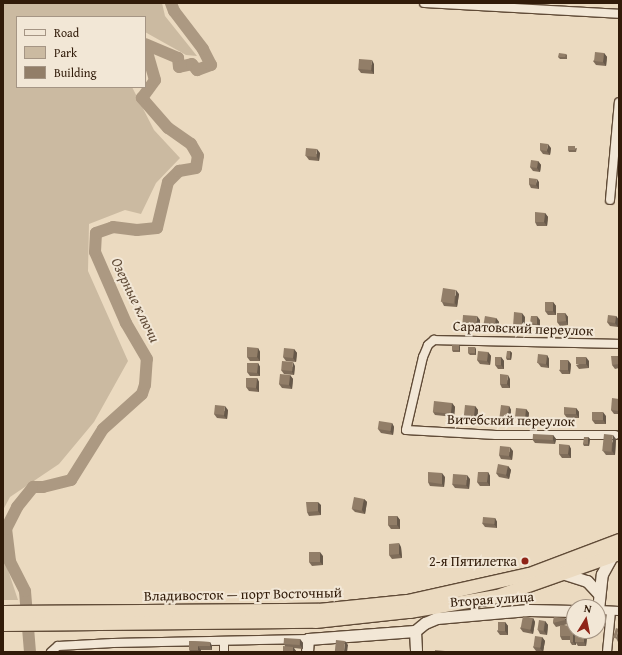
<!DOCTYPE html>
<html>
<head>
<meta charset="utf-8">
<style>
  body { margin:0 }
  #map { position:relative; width:622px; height:655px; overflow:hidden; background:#ebdac0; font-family:"Gentium Book Plus",serif }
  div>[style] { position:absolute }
  .green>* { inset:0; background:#cbbaa1 }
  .river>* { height:12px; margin:-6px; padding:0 6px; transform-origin:6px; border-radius:6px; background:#ac9982 }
  .roads { filter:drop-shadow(1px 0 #604b37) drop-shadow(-1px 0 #604b37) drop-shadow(0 1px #604b37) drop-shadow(0 -1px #604b37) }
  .minor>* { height:8px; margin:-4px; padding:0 4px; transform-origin:4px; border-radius:4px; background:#f2e7d6 }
  .secondary>* { height:11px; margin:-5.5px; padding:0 5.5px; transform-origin:5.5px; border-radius:5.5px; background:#f2e7d6 }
  .trunk>* { height:13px; margin:-6.5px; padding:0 6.5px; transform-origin:6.5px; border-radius:6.5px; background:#ebdac0 }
  .wall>* { inset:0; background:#7e6c59 }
  .shaded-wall>* { inset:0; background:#665849 }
  .building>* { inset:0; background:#927e68; transform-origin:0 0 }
  .dots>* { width:11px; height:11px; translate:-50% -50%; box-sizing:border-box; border:2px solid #f2e7d6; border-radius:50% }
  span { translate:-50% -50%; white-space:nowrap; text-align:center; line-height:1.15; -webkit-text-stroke:4px #f2e7d6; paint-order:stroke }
  .street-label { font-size:14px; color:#311b09 }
  .poi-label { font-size:14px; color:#311b09 }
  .right { translate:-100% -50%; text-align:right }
  .water-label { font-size:15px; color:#624d39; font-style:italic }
  .frame { position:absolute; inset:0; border:4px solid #311b09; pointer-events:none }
  .legend { position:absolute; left:16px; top:16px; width:130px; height:72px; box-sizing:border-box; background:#f2e7d6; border:1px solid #a59584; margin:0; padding:5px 7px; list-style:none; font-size:12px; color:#311b09 }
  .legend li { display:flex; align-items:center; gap:8px; height:20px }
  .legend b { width:20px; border:1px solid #a59584 }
  .north { position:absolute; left:566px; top:599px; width:40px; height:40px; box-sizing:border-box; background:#f2e7d6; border:1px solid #a59584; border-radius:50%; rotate:10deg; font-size:11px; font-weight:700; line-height:16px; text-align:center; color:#311b09 }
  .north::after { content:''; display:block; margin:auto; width:14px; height:18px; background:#8f2418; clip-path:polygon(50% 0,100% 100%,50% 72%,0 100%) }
</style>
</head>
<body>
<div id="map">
  <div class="green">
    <i style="clip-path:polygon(3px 3px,162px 3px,165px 16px,197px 56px,186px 55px,145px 32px,145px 17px,17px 17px,17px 87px,132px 87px,154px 130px,180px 158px,156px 183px,141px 214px,125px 210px,89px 224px,88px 271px,128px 361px,94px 422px,59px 464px,10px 497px,3px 510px)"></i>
    <i style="clip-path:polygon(3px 555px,18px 600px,3px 600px)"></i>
  </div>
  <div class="river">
    <i style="left:145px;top:44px;width:36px;rotate:23deg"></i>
    <i style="left:178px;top:58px;width:9px;rotate:84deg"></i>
    <i style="left:179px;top:67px;width:13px;rotate:-13deg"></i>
    <i style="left:192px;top:64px;width:8px;rotate:50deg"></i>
    <i style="left:197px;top:70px;width:15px;rotate:-20deg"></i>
    <i style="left:211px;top:65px;width:18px;rotate:-117deg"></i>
    <i style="left:203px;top:49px;width:48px;rotate:-127.3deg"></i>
    <i style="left:174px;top:11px;width:9px;rotate:-111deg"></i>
    <i style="left:30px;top:652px;width:61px;rotate:-94.7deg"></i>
    <i style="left:25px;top:591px;width:34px;rotate:-117deg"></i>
    <i style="left:10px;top:561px;width:32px;rotate:-97deg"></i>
    <i style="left:6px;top:529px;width:25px;rotate:-63deg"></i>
    <i style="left:17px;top:507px;width:26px;rotate:-51deg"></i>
    <i style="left:33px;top:487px;width:10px"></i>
    <i style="left:43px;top:487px;width:29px;rotate:-14deg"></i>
    <i style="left:71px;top:480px;width:60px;rotate:-57.9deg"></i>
    <i style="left:103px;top:429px;width:52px;rotate:-41.9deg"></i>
    <i style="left:142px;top:394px;width:9px;rotate:-72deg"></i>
    <i style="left:145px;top:385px;width:26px;rotate:-86deg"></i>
    <i style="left:147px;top:359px;width:42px;rotate:-120.3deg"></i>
    <i style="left:126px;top:323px;width:77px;rotate:-113.6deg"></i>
    <i style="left:95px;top:252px;width:19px;rotate:-87deg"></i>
    <i style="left:96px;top:233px;width:18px;rotate:-19deg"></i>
    <i style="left:113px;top:227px;width:24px;rotate:7deg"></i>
    <i style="left:137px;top:230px;width:20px;rotate:-6deg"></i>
    <i style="left:157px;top:228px;width:47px;rotate:-76.6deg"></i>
    <i style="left:168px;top:182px;width:16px;rotate:-45deg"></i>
    <i style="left:179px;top:171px;width:17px;rotate:-10deg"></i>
    <i style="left:196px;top:168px;width:12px;rotate:-81deg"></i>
    <i style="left:198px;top:156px;width:14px;rotate:-120deg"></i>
    <i style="left:191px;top:144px;width:28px;rotate:-145deg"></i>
    <i style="left:168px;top:128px;width:40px;rotate:-131deg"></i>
    <i style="left:142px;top:98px;width:22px;rotate:-54deg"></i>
    <i style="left:155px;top:80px;width:36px;rotate:-106deg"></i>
  </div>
  <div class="roads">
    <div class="minor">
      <i style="left:424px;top:3px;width:195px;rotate:3.2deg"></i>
      <i style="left:610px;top:200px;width:98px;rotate:-84.8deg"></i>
      <i style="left:615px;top:435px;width:119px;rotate:180deg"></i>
      <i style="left:496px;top:435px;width:90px;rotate:-176.8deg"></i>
      <i style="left:406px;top:430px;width:75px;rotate:-76.9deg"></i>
      <i style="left:423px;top:357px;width:13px;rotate:-67deg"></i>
      <i style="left:428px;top:345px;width:8px;rotate:-40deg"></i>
      <i style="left:434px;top:340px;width:185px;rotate:1.2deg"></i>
      <i style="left:599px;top:610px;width:20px;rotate:3deg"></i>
      <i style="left:51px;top:652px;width:9px;rotate:-41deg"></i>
      <i style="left:58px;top:646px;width:55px;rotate:-3.1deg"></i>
      <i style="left:113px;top:643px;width:195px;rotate:-1.2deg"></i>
      <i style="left:224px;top:652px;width:9px;rotate:-90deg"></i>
      <i style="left:607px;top:652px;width:41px;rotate:-84.4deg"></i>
    </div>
    <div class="secondary">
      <i style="left:565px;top:574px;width:23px;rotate:18deg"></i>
      <i style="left:587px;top:581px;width:16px;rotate:47deg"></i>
      <i style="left:598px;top:610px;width:36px;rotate:-84deg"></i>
      <i style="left:602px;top:574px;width:21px;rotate:-61deg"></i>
      <i style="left:415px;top:631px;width:13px;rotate:-39deg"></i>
      <i style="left:425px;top:623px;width:13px;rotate:-23deg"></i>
      <i style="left:437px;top:618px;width:92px;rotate:-5deg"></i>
      <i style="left:529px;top:610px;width:45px;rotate:1.3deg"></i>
      <i style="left:415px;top:631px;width:21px;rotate:87deg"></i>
      <i style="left:307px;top:652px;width:13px;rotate:-86deg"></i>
      <i style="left:308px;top:639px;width:107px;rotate:-4.3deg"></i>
    </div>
    <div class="trunk">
      <i style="left:3px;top:612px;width:315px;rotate:-0.4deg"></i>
      <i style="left:318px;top:610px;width:89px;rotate:-5.8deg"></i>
      <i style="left:407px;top:601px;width:125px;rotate:-12.5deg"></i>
      <i style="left:529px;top:574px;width:96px;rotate:-20.7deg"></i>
      <i style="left:3px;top:624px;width:312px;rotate:-0.6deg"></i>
      <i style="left:315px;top:621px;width:95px;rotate:-6.1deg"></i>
      <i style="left:409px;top:611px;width:89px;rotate:-9.7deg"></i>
      <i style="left:497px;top:596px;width:129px;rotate:-19.4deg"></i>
    </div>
  </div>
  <div class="wall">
    <i style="clip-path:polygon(604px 53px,607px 57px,606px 66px,596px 65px,593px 61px)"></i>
    <i style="clip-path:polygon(566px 54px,567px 55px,567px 59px,560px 59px,558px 57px)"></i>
    <i style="clip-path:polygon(374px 64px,374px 74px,361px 73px,358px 69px)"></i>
    <i style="clip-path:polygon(551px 148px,550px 155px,543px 154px,540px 150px)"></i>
    <i style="clip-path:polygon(577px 148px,576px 152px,569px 152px,568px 150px)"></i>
    <i style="clip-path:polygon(320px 153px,319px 161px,309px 160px,306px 156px)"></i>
    <i style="clip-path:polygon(538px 161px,541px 165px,540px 172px,533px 171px,530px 167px)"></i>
    <i style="clip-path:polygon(539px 182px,539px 189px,531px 188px,529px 184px)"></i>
    <i style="clip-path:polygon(545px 213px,548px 217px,547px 226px,537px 226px,535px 222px)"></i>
    <i style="clip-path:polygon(459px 294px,457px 307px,444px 306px,442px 302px)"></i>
    <i style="clip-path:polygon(553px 302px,556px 306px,556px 315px,548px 315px,545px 311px)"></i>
    <i style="clip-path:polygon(565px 313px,568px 317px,568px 325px,560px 326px,557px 322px)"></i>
    <i style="clip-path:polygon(616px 316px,619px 320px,618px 327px,610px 326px,607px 322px)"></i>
    <i style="clip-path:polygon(525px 317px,524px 331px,516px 331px,513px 327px)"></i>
    <i style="clip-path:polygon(496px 318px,499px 322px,498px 332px,486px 331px,484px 327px)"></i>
    <i style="clip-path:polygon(480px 320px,479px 331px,464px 330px,462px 326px)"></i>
    <i style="clip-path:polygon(540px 320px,540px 327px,533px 327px,530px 323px)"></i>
    <i style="clip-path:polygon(459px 345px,460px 347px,460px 352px,453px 352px,452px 350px)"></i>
    <i style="clip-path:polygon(258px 348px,260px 352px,260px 361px,250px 361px,247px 357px)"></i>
    <i style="clip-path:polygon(294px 349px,297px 353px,296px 362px,286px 361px,283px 357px)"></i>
    <i style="clip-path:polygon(476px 349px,476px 355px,470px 355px,468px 353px)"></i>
    <i style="clip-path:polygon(510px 351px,512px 353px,511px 360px,507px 360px,506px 358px)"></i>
    <i style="clip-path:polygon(488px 352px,491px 356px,490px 365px,480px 364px,477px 360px)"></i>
    <i style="clip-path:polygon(547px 355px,549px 359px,549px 368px,541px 367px,538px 363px)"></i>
    <i style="clip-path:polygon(619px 356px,619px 368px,615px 369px,612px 365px)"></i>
    <i style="clip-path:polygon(501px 357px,504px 361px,504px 369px,498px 369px,495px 365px)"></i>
    <i style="clip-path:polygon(589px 361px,589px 368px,579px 369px,576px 365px)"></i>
    <i style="clip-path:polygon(258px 363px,260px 367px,260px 376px,250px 376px,247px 372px)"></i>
    <i style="clip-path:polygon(571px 364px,570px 374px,562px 374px,559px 370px)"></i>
    <i style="clip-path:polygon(295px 366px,294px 375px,284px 374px,281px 370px)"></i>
    <i style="clip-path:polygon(290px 375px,293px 379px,292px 389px,282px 388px,279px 384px)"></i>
    <i style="clip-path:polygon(257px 378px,259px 382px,259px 392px,249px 391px,246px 387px)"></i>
    <i style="clip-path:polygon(510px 379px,510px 388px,502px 388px,500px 384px)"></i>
    <i style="clip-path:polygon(619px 399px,619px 414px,614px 414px,611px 410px)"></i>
    <i style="clip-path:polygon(452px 403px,455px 407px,454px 417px,435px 415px,433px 412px)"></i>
    <i style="clip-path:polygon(475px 406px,478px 410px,477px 422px,467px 421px,464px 417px)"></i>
    <i style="clip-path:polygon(509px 406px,511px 410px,510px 426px,502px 425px,499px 422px)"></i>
    <i style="clip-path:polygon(576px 408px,579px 412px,579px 418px,567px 418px,564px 414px)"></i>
    <i style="clip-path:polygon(526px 409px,529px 413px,528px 422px,517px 421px,515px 417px)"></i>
    <i style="clip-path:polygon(228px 410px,227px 419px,217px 418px,214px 414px)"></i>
    <i style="clip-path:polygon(606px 416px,606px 424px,595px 424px,592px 420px)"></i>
    <i style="clip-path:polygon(392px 423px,394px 427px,393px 435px,381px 433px,378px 429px)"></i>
    <i style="clip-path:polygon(553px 435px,556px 439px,555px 444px,535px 443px,532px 439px)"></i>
    <i style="clip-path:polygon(588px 437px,590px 439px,589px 446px,584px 446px,583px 444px)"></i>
    <i style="clip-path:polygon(616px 439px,615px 455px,606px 455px,603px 451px)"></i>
    <i style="clip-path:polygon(569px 445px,571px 449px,571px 458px,562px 458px,559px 454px)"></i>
    <i style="clip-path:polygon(513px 451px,512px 460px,501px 459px,499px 455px)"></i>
    <i style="clip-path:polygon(508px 466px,511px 470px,509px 479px,499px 477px,496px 473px)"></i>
    <i style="clip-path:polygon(488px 472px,490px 476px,490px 486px,480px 486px,477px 482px)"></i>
    <i style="clip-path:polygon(445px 477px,444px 487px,430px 486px,428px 482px)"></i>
    <i style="clip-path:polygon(470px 479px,469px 489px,455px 488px,452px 484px)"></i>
    <i style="clip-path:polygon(364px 499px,367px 502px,365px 514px,355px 512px,352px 509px)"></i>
    <i style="clip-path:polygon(321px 505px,321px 515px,309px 516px,307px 512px)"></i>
    <i style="clip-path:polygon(397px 516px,400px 520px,400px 529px,391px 529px,388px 525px)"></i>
    <i style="clip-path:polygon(495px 518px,497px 522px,497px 528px,485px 527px,482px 523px)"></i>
    <i style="clip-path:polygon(401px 547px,402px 558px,392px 559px,389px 555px)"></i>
    <i style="clip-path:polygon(323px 556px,323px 565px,312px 566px,309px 562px)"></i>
    <i style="clip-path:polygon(554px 617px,568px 621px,568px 624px,564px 625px,576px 631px,576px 634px,584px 634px,587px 638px,586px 646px,578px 646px,576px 643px,576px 645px,572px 645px,570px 642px,570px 640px,562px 640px,560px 636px,560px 626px,556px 627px,553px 623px)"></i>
    <i style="clip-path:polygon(533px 618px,535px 622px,533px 634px,523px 632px,520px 628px)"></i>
    <i style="clip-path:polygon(545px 621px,548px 625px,547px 635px,540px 634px,538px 630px)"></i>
    <i style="clip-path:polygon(505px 622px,508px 626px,508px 635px,500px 635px,497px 631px)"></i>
    <i style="clip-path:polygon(619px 629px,619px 642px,618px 642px,616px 638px)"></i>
    <i style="clip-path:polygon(542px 637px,545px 641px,543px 652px,536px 651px,533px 647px)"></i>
    <i style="clip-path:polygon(300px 639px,303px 643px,303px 649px,294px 648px,296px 651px,296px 652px,283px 652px,285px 646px,284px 644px)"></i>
    <i style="clip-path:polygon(189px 641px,210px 642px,212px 646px,212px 650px,201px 650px,201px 652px,191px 652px,189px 650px)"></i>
  </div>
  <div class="shaded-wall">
    <i style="clip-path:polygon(604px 53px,607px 57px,606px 66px,603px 62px)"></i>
    <i style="clip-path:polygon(372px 60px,374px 64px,374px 74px,371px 70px)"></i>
    <i style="clip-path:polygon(548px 144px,551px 148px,550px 155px,547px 151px)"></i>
    <i style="clip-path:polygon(317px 149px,320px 153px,319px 161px,317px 157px)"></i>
    <i style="clip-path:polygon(538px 161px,541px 165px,540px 172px,537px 168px)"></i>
    <i style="clip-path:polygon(537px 179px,539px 182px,539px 189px,536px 185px)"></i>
    <i style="clip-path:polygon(545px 213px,548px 217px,547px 226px,544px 222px)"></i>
    <i style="clip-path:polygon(456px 290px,459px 294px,457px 307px,455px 303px)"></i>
    <i style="clip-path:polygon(553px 302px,556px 306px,556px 315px,553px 311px)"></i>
    <i style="clip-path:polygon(522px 313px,525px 317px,524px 331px,522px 328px)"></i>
    <i style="clip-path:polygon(565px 313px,568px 317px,568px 325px,566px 321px)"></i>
    <i style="clip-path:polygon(477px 316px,480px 320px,479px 331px,476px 328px)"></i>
    <i style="clip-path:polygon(537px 316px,540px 320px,540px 327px,537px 324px)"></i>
    <i style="clip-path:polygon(616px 316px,619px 320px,618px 327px,615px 323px)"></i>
    <i style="clip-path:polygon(496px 318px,499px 322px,498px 332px,495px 328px)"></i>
    <i style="clip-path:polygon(459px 345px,460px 347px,460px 352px,459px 350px)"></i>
    <i style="clip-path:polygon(475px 347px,476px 349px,476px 355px,475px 353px)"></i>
    <i style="clip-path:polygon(258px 348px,260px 352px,260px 361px,257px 357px)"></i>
    <i style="clip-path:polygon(294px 349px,297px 353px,296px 362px,293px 358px)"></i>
    <i style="clip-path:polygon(510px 351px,512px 353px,511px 360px,510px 358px)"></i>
    <i style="clip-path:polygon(488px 352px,491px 356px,490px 365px,487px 361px)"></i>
    <i style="clip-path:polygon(547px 355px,549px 359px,549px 368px,546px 364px)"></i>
    <i style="clip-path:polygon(501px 357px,504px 361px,504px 369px,501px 365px)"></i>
    <i style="clip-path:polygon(586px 357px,589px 361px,589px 368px,586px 364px)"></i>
    <i style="clip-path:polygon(568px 360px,571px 364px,570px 374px,568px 370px)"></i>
    <i style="clip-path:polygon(293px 362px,295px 366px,294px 375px,292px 372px)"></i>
    <i style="clip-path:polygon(258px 363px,260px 367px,260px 376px,257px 373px)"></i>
    <i style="clip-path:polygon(290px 375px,293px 379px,292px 389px,289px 385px)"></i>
    <i style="clip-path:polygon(508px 375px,510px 379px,510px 388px,507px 384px)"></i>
    <i style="clip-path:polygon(257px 378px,259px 382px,259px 392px,256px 388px)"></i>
    <i style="clip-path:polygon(452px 403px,455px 407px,454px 417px,451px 413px)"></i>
    <i style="clip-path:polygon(225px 406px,228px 410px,227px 419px,224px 416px)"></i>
    <i style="clip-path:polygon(475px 406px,478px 410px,477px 422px,474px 418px)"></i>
    <i style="clip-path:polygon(509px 406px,511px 410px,510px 426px,507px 422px)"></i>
    <i style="clip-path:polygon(576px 408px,579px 412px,579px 418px,576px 414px)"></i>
    <i style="clip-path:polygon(526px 409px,529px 413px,528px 422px,525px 418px)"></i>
    <i style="clip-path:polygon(603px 412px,606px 416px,606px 424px,603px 420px)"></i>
    <i style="clip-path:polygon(392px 423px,394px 427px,393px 435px,390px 431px)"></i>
    <i style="clip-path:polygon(553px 435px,556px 439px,555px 444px,553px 440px)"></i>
    <i style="clip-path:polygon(613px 435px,616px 439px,615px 455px,612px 451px)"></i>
    <i style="clip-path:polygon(588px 437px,590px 439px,589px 446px,588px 444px)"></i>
    <i style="clip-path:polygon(569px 445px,571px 449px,571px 458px,568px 454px)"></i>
    <i style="clip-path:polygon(510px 447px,513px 451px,512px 460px,509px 456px)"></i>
    <i style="clip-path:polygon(508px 466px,511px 470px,509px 479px,506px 475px)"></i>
    <i style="clip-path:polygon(488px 472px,490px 476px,490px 486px,487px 482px)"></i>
    <i style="clip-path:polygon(442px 473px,445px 477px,444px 487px,442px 484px)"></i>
    <i style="clip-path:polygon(467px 475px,470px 479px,469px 489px,466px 485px)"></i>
    <i style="clip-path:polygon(364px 499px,367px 502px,365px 514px,362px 510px)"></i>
    <i style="clip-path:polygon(318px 502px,321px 505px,321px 515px,318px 511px)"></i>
    <i style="clip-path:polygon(397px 516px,400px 520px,400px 529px,397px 525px)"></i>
    <i style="clip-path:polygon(495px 518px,497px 522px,497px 528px,494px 524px)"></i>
    <i style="clip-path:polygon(399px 543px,401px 547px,402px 558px,399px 554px)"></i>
    <i style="clip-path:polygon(320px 552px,323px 556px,323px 565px,320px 562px)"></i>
    <i style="clip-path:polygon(533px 618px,535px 622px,533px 634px,530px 630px)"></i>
    <i style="clip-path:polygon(565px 618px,568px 621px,568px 624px,565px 620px)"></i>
    <i style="clip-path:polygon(545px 621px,548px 625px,547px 635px,544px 631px)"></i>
    <i style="clip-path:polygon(505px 622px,508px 626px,508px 635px,505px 631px)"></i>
    <i style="clip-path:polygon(573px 626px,574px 627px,574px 631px,576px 631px,576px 642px,575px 642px,576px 643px,576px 645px,573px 642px)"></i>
    <i style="clip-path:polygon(584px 634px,587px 638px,586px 646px,584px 642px)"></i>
    <i style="clip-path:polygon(542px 637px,545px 641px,543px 652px,540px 648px)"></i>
    <i style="clip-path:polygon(300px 639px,303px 643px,303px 649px,300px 645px)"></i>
    <i style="clip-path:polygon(345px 641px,348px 645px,347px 652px,344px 652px)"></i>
    <i style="clip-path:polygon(210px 642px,212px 646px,212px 650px,210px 646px)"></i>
    <i style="clip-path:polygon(198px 646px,201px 650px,201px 652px,200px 652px,198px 650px)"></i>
    <i style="clip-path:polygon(293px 647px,296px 651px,296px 652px,293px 652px)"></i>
  </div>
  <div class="building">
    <i style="left:595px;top:52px;width:9px;height:9px;rotate:6deg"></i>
    <i style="clip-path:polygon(559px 53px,566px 54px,565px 57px,558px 57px)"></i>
    <i style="left:359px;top:59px;width:13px;height:10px;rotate:4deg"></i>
    <i style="clip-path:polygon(540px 143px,548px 144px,547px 151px,540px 150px)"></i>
    <i style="left:568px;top:146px;width:7px;height:4px"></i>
    <i style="left:306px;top:148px;width:11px;height:8px;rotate:5deg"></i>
    <i style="left:531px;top:160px;width:7px;height:7px;rotate:8deg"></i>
    <i style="clip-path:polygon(529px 178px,537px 179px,536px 185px,529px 184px)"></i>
    <i style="clip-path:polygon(535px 212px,545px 213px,544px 222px,535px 222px)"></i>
    <i style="left:443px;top:288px;width:13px;height:14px;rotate:9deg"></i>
    <i style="left:545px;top:302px;width:8px;height:9px"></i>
    <i style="clip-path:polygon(514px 312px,522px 313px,522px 328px,513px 327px)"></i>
    <i style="clip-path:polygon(557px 313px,565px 313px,566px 321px,557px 322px)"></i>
    <i style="left:463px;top:315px;width:14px;height:11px;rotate:4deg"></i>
    <i style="left:608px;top:315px;width:8px;height:7px;rotate:7deg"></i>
    <i style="left:485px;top:316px;width:11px;height:11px;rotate:10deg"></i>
    <i style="clip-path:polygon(531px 316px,537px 316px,537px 324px,530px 323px)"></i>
    <i style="left:452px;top:345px;width:7px;height:5px"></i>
    <i style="clip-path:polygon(247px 347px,258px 348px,257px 357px,247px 357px)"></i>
    <i style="left:468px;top:347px;width:7px;height:6px"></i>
    <i style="left:284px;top:348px;width:10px;height:9px;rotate:6deg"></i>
    <i style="left:478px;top:351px;width:10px;height:9px;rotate:6deg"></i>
    <i style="clip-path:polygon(507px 351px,510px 351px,510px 358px,506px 358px)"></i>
    <i style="left:538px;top:354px;width:9px;height:9px;rotate:6deg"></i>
    <i style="clip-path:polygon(611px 356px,619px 356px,619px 364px,612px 365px)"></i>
    <i style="left:495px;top:357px;width:6px;height:8px"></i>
    <i style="left:586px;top:357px;width:7px;height:10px;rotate:90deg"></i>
    <i style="left:560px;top:360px;width:8px;height:10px"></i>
    <i style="left:282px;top:361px;width:11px;height:9px;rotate:5deg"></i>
    <i style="clip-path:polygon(247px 363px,258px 363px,257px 373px,247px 372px)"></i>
    <i style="left:280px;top:374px;width:10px;height:10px;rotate:6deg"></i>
    <i style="clip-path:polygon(500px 374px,508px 375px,507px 384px,500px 384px)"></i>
    <i style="clip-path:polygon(246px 378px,257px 378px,256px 388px,246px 387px)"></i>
    <i style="clip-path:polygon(612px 398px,619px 399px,619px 411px,611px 410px)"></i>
    <i style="left:434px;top:401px;width:18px;height:11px;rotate:6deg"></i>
    <i style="left:215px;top:405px;width:10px;height:9px;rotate:6deg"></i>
    <i style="left:465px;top:405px;width:10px;height:12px;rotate:6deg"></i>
    <i style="left:501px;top:405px;width:8px;height:17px;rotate:7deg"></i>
    <i style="clip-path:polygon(564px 407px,576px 408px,576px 414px,564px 414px)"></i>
    <i style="left:516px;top:408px;width:10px;height:9px;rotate:6deg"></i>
    <i style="left:592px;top:412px;width:11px;height:8px"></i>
    <i style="left:379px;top:421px;width:13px;height:8px;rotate:9deg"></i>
    <i style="left:533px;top:434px;width:20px;height:5px;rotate:3deg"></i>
    <i style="left:604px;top:434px;width:9px;height:17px;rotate:6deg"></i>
    <i style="clip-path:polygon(584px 437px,588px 437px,588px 444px,583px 444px)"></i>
    <i style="clip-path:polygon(559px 444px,569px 445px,568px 454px,559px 454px)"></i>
    <i style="left:500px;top:446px;width:10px;height:9px;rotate:6deg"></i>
    <i style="left:498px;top:464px;width:10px;height:9px;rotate:11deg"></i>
    <i style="clip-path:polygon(428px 472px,442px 473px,442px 484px,428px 482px)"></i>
    <i style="clip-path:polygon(478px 472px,488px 472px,487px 482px,477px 482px)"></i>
    <i style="left:453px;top:474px;width:14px;height:10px;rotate:4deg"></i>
    <i style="left:354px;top:497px;width:10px;height:12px;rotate:11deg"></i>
    <i style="clip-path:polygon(306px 502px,318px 502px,318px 511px,307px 512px)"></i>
    <i style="left:388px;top:516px;width:9px;height:9px"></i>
    <i style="left:483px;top:517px;width:12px;height:6px;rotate:5deg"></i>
    <i style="clip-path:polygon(399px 543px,399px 554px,389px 555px,389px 544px)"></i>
    <i style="left:309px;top:552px;width:11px;height:10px"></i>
    <i style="left:523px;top:616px;width:10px;height:12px;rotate:11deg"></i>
    <i style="clip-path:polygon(554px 617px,565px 618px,565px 620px,553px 623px)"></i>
    <i style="left:539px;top:620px;width:6px;height:10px;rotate:9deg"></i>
    <i style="left:498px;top:622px;width:7px;height:9px"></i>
    <i style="clip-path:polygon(560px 625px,573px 626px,573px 642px,570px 642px,570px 636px,560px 636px)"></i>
    <i style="left:616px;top:628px;width:3px;height:10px;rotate:18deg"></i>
    <i style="left:575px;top:634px;width:9px;height:8px"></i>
    <i style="left:535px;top:636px;width:7px;height:11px;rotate:8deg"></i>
    <i style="left:284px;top:638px;width:16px;height:6px;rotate:4deg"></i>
    <i style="left:336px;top:640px;width:9px;height:11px;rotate:6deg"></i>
    <i style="clip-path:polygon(189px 641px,210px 642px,210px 646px,198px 646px,198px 650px,189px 650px)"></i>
    <i style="clip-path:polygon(283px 646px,293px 647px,293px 652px,283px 652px)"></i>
    <i style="clip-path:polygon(435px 650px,445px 651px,445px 652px,435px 652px)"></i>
  </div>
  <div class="dots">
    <i style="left:525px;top:561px;background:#8f2418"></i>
  </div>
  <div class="street-label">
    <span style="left:523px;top:328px;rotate:2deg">Саратовский переулок</span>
    <span style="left:511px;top:420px;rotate:1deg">Витебский переулок</span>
    <span style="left:243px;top:594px;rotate:-1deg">Владивосток — порт Восточный</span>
    <span style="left:492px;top:599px;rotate:-4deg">Вторая улица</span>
  </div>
  <div class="poi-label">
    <span class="right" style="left:517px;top:561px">2-я Пятилетка</span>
  </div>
  <div class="water-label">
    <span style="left:136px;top:300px;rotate:64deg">Озерные ключи</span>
  </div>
  <div class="frame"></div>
  <ul class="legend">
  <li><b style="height:5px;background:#f2e7d6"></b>Road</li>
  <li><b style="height:11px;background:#cbbaa1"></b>Park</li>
  <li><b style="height:11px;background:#927e68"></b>Building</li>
  </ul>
  <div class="north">N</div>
</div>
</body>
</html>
